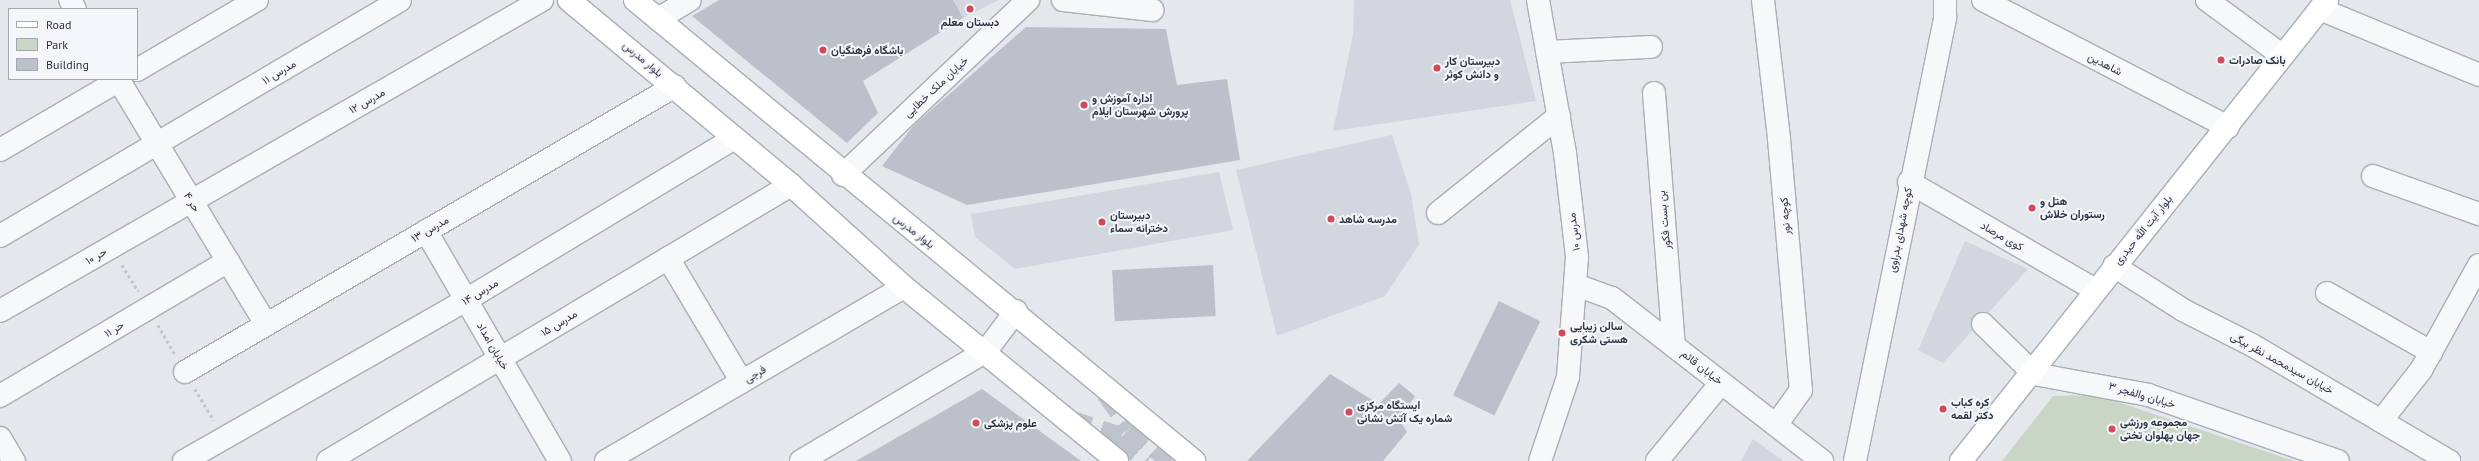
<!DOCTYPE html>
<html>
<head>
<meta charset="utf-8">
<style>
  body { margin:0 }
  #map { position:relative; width:2479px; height:461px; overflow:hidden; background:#e4e7ec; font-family:"PT Sans",Vazirmatn,sans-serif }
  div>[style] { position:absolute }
  .built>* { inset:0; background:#d2d6de }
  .green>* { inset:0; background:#c9d6c5 }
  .building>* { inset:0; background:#bbc0ca; transform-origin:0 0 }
  .major-tunnel>* { height:22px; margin-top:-11px; transform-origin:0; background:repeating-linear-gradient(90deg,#bfc3cb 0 22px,transparent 0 33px) }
  .path>* { height:2.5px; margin-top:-1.25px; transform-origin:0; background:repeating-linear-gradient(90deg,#c2c5cb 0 3px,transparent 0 6px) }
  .roads { filter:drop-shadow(1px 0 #a9aeb7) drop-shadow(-1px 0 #a9aeb7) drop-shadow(0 1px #a9aeb7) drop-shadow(0 -1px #a9aeb7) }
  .minor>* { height:22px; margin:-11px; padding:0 11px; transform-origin:11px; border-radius:11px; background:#f7f8fa }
  .major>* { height:22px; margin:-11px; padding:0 11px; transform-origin:11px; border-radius:11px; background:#fff }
  .dots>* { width:11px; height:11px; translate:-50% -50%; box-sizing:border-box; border:2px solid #f4f6f9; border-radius:50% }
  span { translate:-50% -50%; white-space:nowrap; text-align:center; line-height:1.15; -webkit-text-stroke:4px #f4f6f9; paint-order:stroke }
  .poi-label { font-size:11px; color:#2b3445; font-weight:700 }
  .left { translate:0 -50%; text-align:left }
  .street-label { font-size:11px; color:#2b3445 }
  .legend { position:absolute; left:8px; top:8px; width:130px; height:72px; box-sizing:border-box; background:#f4f6f9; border:1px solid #a4a8b1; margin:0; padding:5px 7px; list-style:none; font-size:12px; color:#2b3445 }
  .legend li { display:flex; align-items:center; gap:8px; height:20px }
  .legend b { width:20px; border:1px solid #a4a8b1 }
</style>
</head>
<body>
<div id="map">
  <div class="built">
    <i style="clip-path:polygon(953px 0,999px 0,963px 18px)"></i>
    <i style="clip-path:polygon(1354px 0,1510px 0,1536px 101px,1333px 131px,1353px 35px)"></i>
    <i style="clip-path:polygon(1392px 135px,1411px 194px,1419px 245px,1385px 296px,1277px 336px,1236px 170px)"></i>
    <i style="clip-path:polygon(1219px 172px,1233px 230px,1015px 269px,975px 237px,971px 214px)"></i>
    <i style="clip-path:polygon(1965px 241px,2028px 269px,1943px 363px,1918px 350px)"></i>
    <i style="clip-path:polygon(1753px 439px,1783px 461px,1741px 461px)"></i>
  </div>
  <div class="green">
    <i style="clip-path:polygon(2097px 395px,2294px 461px,2002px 461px,2053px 396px)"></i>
  </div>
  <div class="building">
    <i style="clip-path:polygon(719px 0,953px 0,963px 18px,863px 81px,878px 113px,847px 143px,692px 16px)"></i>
    <i style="clip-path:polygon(1026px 27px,1166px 29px,1177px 85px,1227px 79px,1240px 160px,967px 205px,882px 166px,914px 125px)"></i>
    <i style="left:1213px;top:265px;width:51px;height:101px;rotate:87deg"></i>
    <i style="left:1499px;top:301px;width:46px;height:105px;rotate:26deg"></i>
    <i style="clip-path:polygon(1330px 374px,1379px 404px,1399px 383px,1415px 396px,1399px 420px,1407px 432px,1383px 461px,1247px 461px)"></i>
    <i style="clip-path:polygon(982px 389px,1081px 461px,856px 461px)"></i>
  </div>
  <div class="major-tunnel">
    <i style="left:1107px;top:393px;width:42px;rotate:54.8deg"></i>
    <i style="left:1131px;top:427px;width:53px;rotate:39.7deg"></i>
    <i style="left:1069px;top:421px;width:55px;rotate:18.1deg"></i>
    <i style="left:1121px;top:438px;width:35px;rotate:40deg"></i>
  </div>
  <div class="path">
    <i style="left:122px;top:265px;width:31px;rotate:58deg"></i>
    <i style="left:158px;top:325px;width:34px;rotate:60deg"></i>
    <i style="left:195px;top:389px;width:37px;rotate:59deg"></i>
  </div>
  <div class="roads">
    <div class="minor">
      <i style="left:70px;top:0;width:10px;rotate:61deg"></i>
      <i style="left:1063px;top:0;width:90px;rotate:6.4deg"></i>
      <i style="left:1538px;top:0;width:155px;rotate:80deg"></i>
      <i style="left:1565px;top:153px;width:105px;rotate:83.4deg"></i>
      <i style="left:1577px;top:257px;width:120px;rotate:94.3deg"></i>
      <i style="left:1568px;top:377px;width:89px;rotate:108.4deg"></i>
      <i style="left:1763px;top:0;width:140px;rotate:83.4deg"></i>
      <i style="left:1779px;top:139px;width:252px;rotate:85deg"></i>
      <i style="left:1801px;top:390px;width:43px;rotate:125.5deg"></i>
      <i style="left:1983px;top:0;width:276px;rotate:27.4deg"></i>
      <i style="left:2207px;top:0;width:94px;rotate:36.4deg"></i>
      <i style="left:2320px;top:9px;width:172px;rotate:22.5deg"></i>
      <i style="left:658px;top:19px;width:37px;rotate:-31deg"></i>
      <i style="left:1547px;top:52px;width:104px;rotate:-2.8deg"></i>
      <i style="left:137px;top:70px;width:139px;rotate:-30.3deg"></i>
      <i style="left:118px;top:79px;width:286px;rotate:58.9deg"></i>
      <i style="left:1654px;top:93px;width:254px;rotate:85.5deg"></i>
      <i style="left:0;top:150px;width:140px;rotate:-30.4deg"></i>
      <i style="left:843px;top:175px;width:255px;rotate:-43.4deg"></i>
      <i style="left:2373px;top:176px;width:113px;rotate:19.7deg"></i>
      <i style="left:1909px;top:182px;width:215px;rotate:30.1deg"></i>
      <i style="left:1438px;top:213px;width:155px;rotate:-38.7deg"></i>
      <i style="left:426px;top:231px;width:266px;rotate:59.8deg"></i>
      <i style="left:0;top:236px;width:464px;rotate:-30.5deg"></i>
      <i style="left:668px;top:258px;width:144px;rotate:59.2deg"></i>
      <i style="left:2114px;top:266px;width:82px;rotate:32.5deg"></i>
      <i style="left:2183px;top:310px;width:77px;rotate:26.9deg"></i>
      <i style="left:2252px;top:345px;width:229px;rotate:30.5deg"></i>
      <i style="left:1576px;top:285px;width:38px;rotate:20deg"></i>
      <i style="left:1612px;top:298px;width:266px;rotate:37.8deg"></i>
      <i style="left:2327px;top:293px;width:120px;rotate:29.6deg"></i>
      <i style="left:0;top:311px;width:625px;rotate:-29.85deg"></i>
      <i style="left:1983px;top:324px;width:71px;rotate:44.4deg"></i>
      <i style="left:2034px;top:374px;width:116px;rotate:10.4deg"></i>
      <i style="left:2148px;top:395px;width:201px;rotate:19.2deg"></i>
      <i style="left:185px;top:372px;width:567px;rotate:-30.27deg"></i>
      <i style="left:0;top:396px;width:265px;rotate:-30.6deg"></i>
      <i style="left:2381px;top:421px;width:65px;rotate:-51.9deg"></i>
      <i style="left:2421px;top:370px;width:120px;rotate:-61.1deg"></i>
      <i style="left:0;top:438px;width:27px;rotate:59deg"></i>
      <i style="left:184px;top:461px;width:325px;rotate:-29.7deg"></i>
      <i style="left:466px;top:300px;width:312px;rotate:-31.1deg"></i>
      <i style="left:328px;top:461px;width:539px;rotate:-30.8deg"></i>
      <i style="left:606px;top:461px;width:345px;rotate:-30.3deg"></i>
      <i style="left:801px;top:461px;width:215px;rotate:-30.7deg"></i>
      <i style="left:986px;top:351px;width:50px;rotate:-53.1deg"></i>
      <i style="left:1657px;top:461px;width:101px;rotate:-50.6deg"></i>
      <i style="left:1855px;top:461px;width:453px;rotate:-78.5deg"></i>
      <i style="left:1945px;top:17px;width:17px;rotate:-90deg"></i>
    </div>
    <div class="major">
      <i style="left:569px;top:0;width:289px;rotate:39.8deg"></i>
      <i style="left:791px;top:185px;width:152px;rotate:42.1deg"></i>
      <i style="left:904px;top:287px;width:275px;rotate:39.2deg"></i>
      <i style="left:635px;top:0;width:725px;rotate:39.51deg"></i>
      <i style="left:1961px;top:461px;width:589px;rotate:-51.55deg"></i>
    </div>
  </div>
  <div class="dots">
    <i style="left:970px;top:9px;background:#d1495b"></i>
    <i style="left:823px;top:50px;background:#d1495b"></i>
    <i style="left:2221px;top:60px;background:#d1495b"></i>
    <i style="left:1437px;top:68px;background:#d1495b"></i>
    <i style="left:1084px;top:105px;background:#d1495b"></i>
    <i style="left:2032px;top:208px;background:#d1495b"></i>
    <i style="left:1331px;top:219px;background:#d1495b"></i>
    <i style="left:1102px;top:222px;background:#d1495b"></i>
    <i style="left:1562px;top:333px;background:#d1495b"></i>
    <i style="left:1943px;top:409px;background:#d1495b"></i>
    <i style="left:1349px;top:412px;background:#d1495b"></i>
    <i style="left:976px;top:423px;background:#d1495b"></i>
    <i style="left:2112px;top:429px;background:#d1495b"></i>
  </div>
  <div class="poi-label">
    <span style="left:970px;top:22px">دبستان معلم</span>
    <span class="left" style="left:831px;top:50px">باشگاه فرهنگیان</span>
    <span class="left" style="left:2229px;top:60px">بانک صادرات</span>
    <span class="left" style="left:1445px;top:68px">دبیرستان کار<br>و دانش کوثر</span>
    <span class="left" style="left:1092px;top:105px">اداره آموزش و<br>پرورش شهرستان ایلام</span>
    <span class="left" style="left:2040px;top:208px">هتل و<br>رستوران خلاش</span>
    <span class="left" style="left:1110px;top:222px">دبیرستان<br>دخترانه سماء</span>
    <span class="left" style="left:1339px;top:219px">مدرسه شاهد</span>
    <span class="left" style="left:1570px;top:333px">سالن زیبایی<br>هستی شکری</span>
    <span class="left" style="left:1951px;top:409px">کره کباب<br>دکتر لقمه</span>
    <span class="left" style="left:1357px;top:412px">ایستگاه مرکزی<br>شماره یک آتش نشانی</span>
    <span class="left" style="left:984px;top:423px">علوم پزشکی</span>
    <span class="left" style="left:2120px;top:429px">مجموعه ورزشی<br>جهان پهلوان تختی</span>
  </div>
  <div class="street-label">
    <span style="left:643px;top:59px;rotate:40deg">بلوار مدرس</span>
    <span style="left:2105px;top:64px;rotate:27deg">شاهدین</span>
    <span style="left:279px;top:72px;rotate:-31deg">مدرس ۱۱</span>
    <span style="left:936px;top:87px;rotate:-43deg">خیابان ملک خطایی</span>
    <span style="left:367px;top:101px;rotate:-30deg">مدرس ۱۲</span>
    <span style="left:192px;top:202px;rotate:59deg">حر ۴</span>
    <span style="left:1785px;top:216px;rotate:-94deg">کوچه نور</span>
    <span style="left:1664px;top:220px;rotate:-95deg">بن بست فکور</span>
    <span style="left:430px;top:229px;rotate:-30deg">مدرس ۱۳</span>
    <span style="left:1900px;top:230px;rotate:-79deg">کوچه شهدای بدراوی</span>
    <span style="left:2143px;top:230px;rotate:-51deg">بلوار آیت الله حیدری</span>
    <span style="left:914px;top:231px;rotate:38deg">بلوار مدرس</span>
    <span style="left:1574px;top:232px;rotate:-97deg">مدرس ۱۰</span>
    <span style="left:2002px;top:236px;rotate:30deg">کوی مرصاد</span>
    <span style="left:96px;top:256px;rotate:-30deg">حر ۱۰</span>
    <span style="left:480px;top:292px;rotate:-31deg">مدرس ۱۴</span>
    <span style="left:559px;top:323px;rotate:-31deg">مدرس ۱۵</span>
    <span style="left:114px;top:329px;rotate:-31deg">حر ۱۱</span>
    <span style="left:493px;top:346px;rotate:60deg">خیابان امداد</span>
    <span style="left:2282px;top:363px;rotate:29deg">خیابان سیدمحمد نظر بیگی</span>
    <span style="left:1702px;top:367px;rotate:38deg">خیابان قائم</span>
    <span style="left:755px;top:374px;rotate:-30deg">فرجی</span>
    <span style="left:2142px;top:395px;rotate:16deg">خیابان والفجر ۳</span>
  </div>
  <ul class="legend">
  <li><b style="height:5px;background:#fff"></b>Road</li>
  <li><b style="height:11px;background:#c9d6c5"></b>Park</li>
  <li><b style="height:11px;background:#bbc0ca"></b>Building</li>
  </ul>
</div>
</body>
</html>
